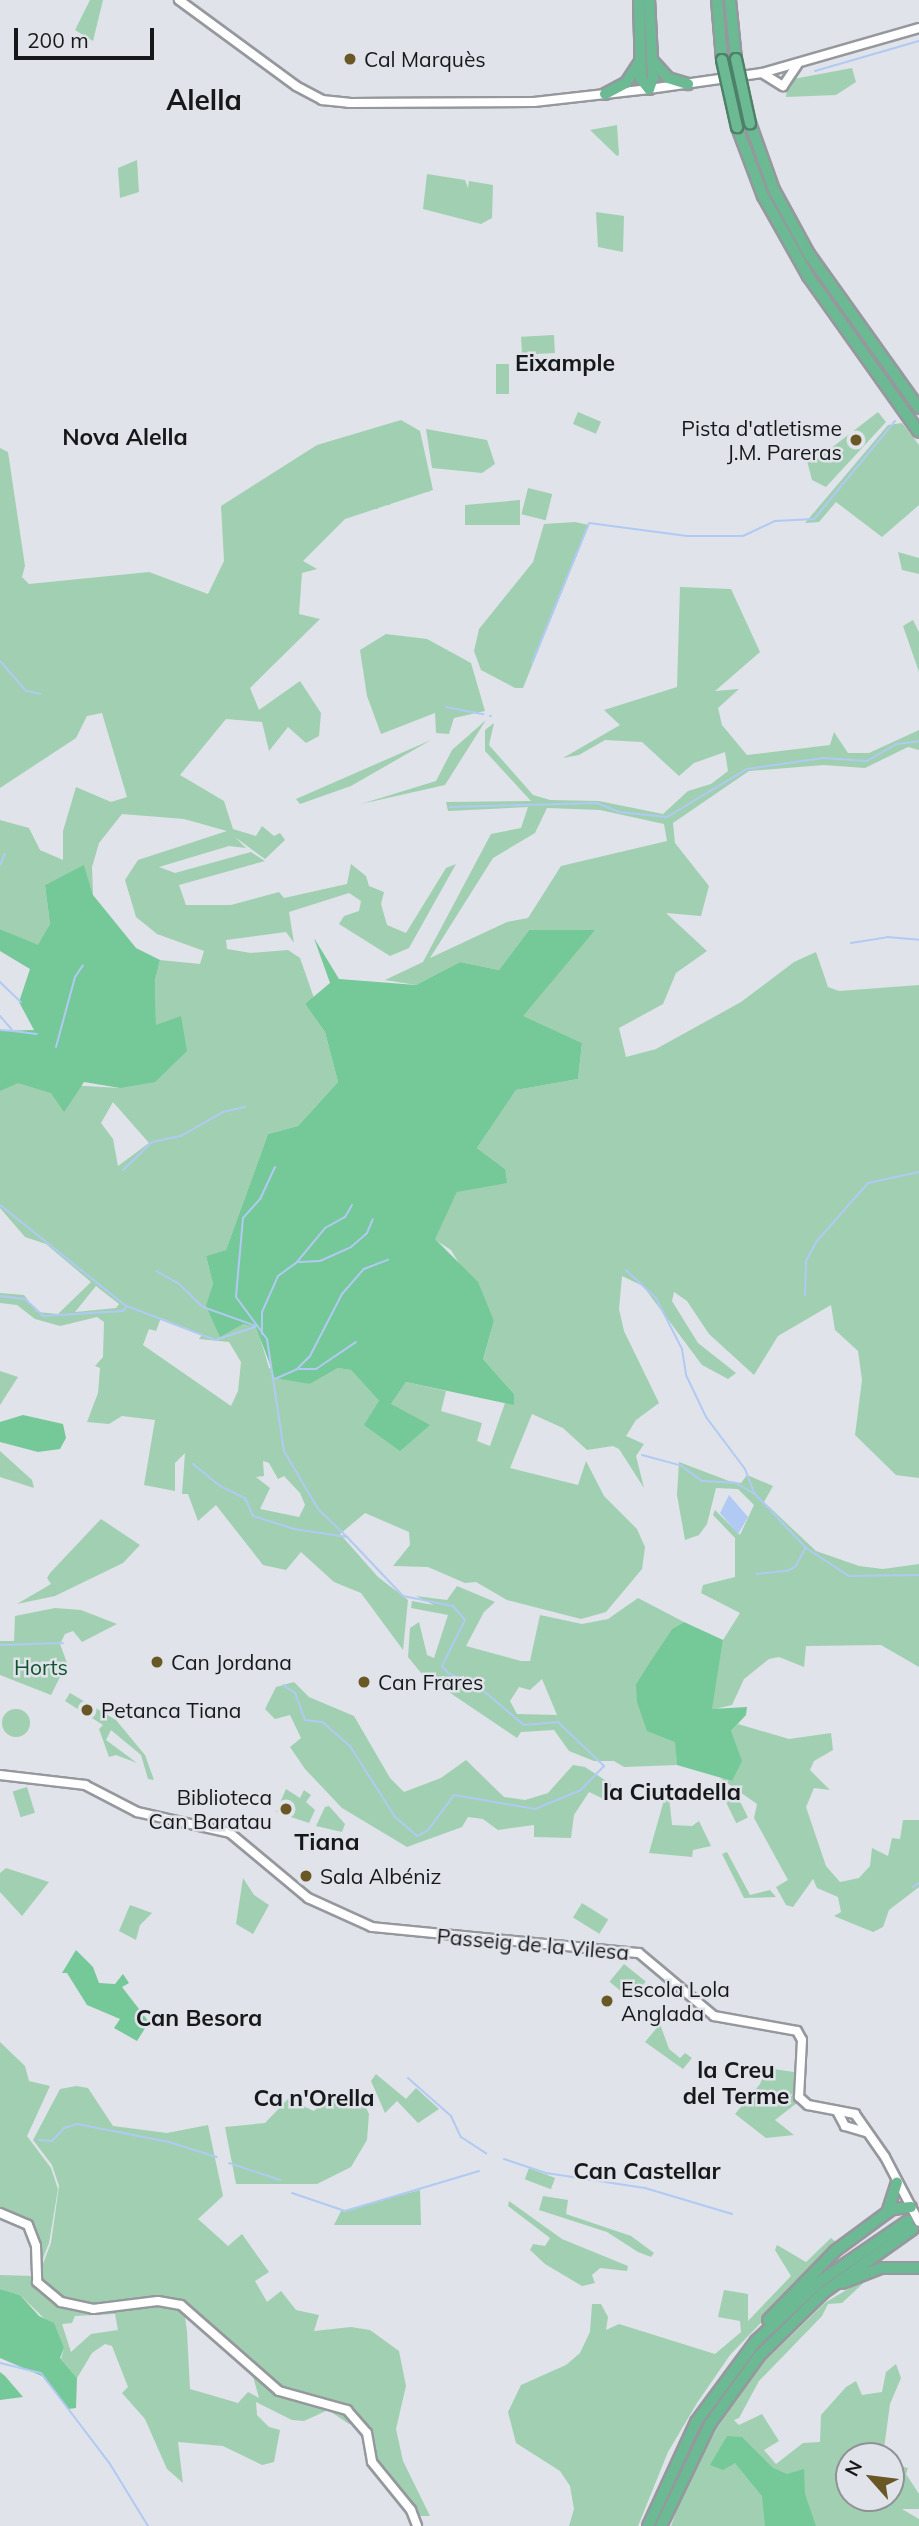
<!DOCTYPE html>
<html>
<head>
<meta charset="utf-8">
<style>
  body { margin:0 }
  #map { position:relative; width:919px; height:2526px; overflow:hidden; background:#e0e3e9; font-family:Mulish,sans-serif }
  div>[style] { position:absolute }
  .green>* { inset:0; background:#a0d0b1; transform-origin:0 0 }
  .round { border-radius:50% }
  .forest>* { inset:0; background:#75c897 }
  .water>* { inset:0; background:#b1caf4 }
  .stream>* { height:2px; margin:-1px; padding:0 1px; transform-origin:1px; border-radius:1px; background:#b1caf4 }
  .roads { filter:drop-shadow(2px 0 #95989d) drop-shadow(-2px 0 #95989d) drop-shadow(0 2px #95989d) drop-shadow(0 -2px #95989d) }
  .secondary>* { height:8px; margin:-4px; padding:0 4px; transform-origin:4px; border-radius:4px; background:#fff }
  .highway>* { height:10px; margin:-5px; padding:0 5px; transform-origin:5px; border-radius:5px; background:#6bba94 }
  .bridges { filter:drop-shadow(2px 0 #4e8169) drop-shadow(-2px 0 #4e8169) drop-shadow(0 2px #4e8169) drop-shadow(0 -2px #4e8169) }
  .highway-bridge>* { height:10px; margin:-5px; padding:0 5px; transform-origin:5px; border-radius:5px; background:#6bba94 }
  .dots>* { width:19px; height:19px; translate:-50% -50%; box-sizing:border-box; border:4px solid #e0e3e9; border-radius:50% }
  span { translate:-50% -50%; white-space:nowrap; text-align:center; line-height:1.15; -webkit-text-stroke:5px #e0e3e9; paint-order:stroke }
  .poi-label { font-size:21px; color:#17181a }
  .left { translate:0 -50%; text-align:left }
  .right { translate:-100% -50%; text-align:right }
  .park-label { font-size:21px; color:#125232 }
  .street-label { font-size:21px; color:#17181a }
  .neighbourhood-label { font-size:23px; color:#17181a; font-weight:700 }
  .quarter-label { font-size:24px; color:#17181a; font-weight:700 }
  .district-label { font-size:28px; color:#17181a; font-weight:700 }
  .north { position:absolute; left:835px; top:2442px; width:70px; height:70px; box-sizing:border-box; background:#e0e3e9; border:2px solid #909296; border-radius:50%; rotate:298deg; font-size:19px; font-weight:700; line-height:28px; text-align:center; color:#17181a }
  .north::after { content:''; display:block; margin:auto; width:24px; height:32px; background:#695725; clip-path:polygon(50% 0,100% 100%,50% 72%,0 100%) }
  .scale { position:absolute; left:14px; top:28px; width:140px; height:32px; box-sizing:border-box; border:4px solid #17181a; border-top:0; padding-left:9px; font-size:21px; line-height:24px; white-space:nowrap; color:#17181a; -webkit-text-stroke:5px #e0e3e9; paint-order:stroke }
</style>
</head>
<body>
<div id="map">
  <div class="green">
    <i style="clip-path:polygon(90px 0,103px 0,93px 41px,75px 30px)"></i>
    <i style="clip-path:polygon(852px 68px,856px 82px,836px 95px,786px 97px,788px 80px)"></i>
    <i style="clip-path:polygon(617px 125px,619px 155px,617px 156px,590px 130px)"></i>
    <i style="clip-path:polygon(137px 160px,139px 192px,120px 198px,118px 168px)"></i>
    <i style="clip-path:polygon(427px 174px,465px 180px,468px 188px,469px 181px,493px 185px,492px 218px,481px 224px,423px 209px)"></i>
    <i style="clip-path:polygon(596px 212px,624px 216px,623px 252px,598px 247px)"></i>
    <i style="left:554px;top:335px;width:18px;height:33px;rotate:87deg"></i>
    <i style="left:496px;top:364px;width:13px;height:30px"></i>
    <i style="left:578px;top:412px;width:25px;height:13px;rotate:23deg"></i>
    <i style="clip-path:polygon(878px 412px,886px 422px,826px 487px,812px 480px,806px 457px,817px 459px)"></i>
    <i style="clip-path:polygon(evenodd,401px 420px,420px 431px,433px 490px,345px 519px,303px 561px,317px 569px,302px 573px,299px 614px,320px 619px,250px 688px,259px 710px,300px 681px,321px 713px,319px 736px,306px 743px,288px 727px,269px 751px,262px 722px,226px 719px,180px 775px,224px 801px,233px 829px,256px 836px,262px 826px,274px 836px,280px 833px,285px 840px,265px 859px,235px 837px,246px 848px,229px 846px,159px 867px,175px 873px,251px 852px,265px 861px,179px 885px,186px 905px,231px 905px,279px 892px,284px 898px,347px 884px,351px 864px,366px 876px,369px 886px,384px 892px,381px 904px,387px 925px,406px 933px,446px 868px,456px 864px,409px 948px,390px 956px,339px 924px,344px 916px,359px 911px,361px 901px,349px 893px,289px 912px,294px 943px,286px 932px,226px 940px,227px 949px,251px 953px,288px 950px,300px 958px,314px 998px,305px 1004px,325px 1032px,338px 1082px,298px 1126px,268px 1134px,226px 1250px,206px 1256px,213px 1284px,243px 1324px,257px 1327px,269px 1368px,310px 1384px,338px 1368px,351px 1370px,379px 1401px,391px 1404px,406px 1382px,446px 1391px,441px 1411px,482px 1423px,477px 1441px,490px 1446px,505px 1403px,514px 1404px,514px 1394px,483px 1359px,494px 1321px,451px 1250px,434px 1239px,457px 1192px,505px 1169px,477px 1148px,516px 1090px,578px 1079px,582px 1043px,522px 1016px,594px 930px,529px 930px,499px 970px,460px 962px,416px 985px,385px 980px,423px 962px,491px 834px,521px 828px,528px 807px,448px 811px,446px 802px,531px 801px,485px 751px,485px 730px,494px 723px,489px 745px,533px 795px,550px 800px,599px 801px,663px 814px,688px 791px,711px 784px,728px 771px,725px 752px,694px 763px,679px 776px,642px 742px,605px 740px,579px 755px,563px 758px,620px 725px,604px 710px,677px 687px,680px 587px,731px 589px,760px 652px,715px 691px,739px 689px,718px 708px,722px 725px,747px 755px,830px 745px,834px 732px,848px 753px,869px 753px,919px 730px,919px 750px,908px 747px,865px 768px,824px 765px,749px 771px,673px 823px,675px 843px,709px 886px,701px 916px,666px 913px,707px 951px,676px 973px,663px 1004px,619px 1028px,626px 1057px,656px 1049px,741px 1002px,794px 962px,816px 952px,828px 987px,839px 991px,919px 985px,919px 1478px,896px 1475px,855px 1435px,862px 1380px,858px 1351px,835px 1330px,831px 1305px,778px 1336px,754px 1375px,709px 1334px,687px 1301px,674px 1292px,672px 1301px,698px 1343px,736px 1373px,728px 1379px,702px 1365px,643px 1286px,622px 1276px,619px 1309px,624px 1331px,659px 1403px,636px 1420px,626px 1436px,644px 1444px,636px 1456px,644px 1488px,619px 1449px,613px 1446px,587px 1450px,563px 1428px,532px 1414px,510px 1468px,578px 1485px,586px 1461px,604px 1496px,637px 1529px,645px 1547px,642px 1569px,606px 1612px,581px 1619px,507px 1600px,476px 1582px,465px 1583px,428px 1567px,393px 1566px,410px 1545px,409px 1532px,365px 1513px,340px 1534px,378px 1577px,408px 1600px,403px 1650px,361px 1593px,334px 1582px,301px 1552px,286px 1570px,263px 1565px,216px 1505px,198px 1521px,188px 1494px,182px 1494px,185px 1453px,175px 1463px,175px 1491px,144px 1485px,155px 1420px,122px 1416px,109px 1424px,87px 1422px,98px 1393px,100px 1368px,95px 1366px,103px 1357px,104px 1322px,97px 1317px,60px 1326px,35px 1319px,17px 1305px,0 1303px,0 1293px,24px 1295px,37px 1312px,58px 1314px,91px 1282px,46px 1244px,25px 1237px,0 1208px,0 1089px,16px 1082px,120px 1088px,156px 1025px,155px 982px,160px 960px,200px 964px,204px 951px,157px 934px,136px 917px,125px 880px,138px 860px,227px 831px,184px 819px,122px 814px,99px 843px,92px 867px,93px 895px,84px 866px,45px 885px,50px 924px,38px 946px,0 929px,0 820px,29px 828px,40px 850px,63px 860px,63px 831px,76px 787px,111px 802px,127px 797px,102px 713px,87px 716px,76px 738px,0 788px,0 448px,8px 452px,25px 566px,22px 577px,29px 584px,149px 572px,208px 594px,224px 561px,221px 506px,317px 445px,401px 420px,547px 808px,600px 810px,664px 824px,667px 841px,561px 866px,528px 918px,507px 922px,430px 958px,493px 858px,535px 833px,547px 808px,401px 420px,113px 1102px,149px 1143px,118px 1166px,113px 1139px,101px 1123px,113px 1102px,401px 420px,96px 1286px,119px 1304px,116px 1308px,75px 1312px,96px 1286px,401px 420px,161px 1318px,202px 1335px,199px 1339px,229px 1342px,241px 1362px,238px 1391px,231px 1406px,143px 1345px,149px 1329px,156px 1331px,161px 1318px,401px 420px,263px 1461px,269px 1463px,278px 1479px,284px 1476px,300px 1493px,305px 1505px,299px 1517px,260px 1509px,270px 1488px,256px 1477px,264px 1476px,263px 1461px)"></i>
    <i style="clip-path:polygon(902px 423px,919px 445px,919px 505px,882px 537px,836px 502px,819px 522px,805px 523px,888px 425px)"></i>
    <i style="clip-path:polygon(426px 429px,487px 440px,495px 464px,482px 473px,432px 468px)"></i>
    <i style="left:528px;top:488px;width:25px;height:27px;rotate:14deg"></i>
    <i style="clip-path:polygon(520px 500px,520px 525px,465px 525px,465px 505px)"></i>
    <i style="clip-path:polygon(575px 522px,589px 525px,523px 688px,515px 688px,481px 670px,474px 651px,479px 629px,533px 562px,544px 524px)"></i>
    <i style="clip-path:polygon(898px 552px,919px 558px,919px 574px,902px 570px)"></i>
    <i style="clip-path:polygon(913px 620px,919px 632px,919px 672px,903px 626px)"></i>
    <i style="clip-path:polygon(386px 634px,427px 639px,471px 663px,485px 711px,454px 718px,449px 734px,436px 733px,435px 713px,381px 734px,367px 696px,360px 650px)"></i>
    <i style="clip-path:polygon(486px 720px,445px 785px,361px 804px,436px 781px,452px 750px)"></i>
    <i style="clip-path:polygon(431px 740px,351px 786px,300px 804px,296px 799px)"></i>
    <i style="clip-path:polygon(0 1371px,18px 1377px,0 1405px)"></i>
    <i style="clip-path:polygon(0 1451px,32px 1480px,34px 1488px,0 1477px)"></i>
    <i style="clip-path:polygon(679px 1462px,729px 1481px,741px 1483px,747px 1475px,773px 1486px,764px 1502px,816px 1551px,859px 1566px,883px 1569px,919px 1564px,919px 1667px,881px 1645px,806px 1646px,804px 1667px,779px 1657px,769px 1659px,744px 1679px,732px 1705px,711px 1710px,723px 1640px,740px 1613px,701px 1593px,703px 1585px,735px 1577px,735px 1538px,713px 1515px,715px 1510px,740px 1535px,754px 1505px,738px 1489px,716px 1488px,707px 1524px,699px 1535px,685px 1540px,677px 1495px)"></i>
    <i style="clip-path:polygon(101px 1519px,140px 1545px,123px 1563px,55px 1596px,17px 1604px,51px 1584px,47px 1578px,50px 1573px)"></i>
    <i style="clip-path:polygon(evenodd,457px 1586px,495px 1602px,484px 1612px,466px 1646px,521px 1661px,530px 1661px,540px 1615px,582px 1624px,608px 1619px,638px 1598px,684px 1622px,672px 1629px,636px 1684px,676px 1742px,677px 1765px,624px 1767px,614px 1761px,594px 1761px,569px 1751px,554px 1730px,521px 1732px,517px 1738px,422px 1674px,408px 1657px,410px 1628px,419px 1622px,427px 1655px,434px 1658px,448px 1615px,411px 1608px,412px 1601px,434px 1605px,416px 1596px,447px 1600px,457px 1586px,542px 1679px,557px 1715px,517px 1714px,510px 1701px,519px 1687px,530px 1690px,542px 1679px)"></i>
    <i style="clip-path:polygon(55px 1608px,81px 1610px,117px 1624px,82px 1642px,73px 1631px,65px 1634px,60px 1644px,67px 1663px,51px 1695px,0 1675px,0 1641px,14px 1641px,15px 1616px)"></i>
    <i style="clip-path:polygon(294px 1682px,309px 1697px,354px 1716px,390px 1778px,404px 1792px,441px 1778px,466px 1760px,504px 1797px,525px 1800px,548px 1793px,573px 1765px,585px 1767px,611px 1784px,608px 1801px,589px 1792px,574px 1815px,571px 1838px,534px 1837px,534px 1825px,498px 1830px,483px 1819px,468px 1817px,462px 1827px,407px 1847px,342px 1808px,305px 1769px,290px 1747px,301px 1738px,290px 1715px,275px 1719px,265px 1709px,276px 1687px)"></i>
    <i style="clip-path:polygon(70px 1693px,116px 1720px,145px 1755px,154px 1780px,148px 1779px,141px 1755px,111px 1730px,106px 1740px,137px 1763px,116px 1755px,109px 1757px,99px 1729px,103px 1725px,65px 1701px)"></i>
    <i class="round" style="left:2px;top:1709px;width:28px;height:28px"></i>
    <i style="clip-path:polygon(738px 1724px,789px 1739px,831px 1733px,833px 1750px,814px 1761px,810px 1770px,830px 1790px,814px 1788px,806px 1807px,826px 1866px,840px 1882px,859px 1878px,870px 1866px,872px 1848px,888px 1856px,892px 1838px,900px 1839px,903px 1820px,919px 1820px,919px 1887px,889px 1910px,883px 1927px,873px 1932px,834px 1916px,841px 1912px,838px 1897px,817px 1888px,813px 1879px,793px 1907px,786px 1905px,776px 1887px,788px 1880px,754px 1818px,757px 1804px,720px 1778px,732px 1781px,731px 1731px)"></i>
    <i style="clip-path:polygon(668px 1786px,672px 1825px,692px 1826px,699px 1821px,711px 1846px,693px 1850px,692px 1857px,649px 1853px)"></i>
    <i style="left:27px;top:1787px;width:27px;height:15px;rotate:73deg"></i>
    <i style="clip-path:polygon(286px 1789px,300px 1798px,304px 1790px,311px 1795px,306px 1802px,315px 1810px,309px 1823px,276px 1812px)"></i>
    <i style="left:737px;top:1795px;width:25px;height:13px;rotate:64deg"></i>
    <i style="clip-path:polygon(329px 1806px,345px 1824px,342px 1832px,316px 1826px,325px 1807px)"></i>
    <i style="clip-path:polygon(727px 1852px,750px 1895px,770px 1890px,776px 1897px,744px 1898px,722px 1854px)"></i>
    <i style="clip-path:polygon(6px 1868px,49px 1882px,22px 1916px,0 1892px,0 1873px)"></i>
    <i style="clip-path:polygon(243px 1878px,254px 1895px,269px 1905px,253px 1934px,236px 1924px)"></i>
    <i style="left:582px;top:1903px;width:31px;height:17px;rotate:32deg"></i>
    <i style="clip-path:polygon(130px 1905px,152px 1913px,140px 1925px,136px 1940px,119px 1931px)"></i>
    <i style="left:624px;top:1964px;width:28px;height:23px;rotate:39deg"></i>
    <i style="clip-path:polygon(660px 2024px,669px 2049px,680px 2058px,685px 2053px,692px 2058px,683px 2069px,645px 2042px)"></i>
    <i style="clip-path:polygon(0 2042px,25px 2066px,29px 2081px,50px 2086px,27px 2136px,51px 2168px,58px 2189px,49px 2243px,37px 2273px,39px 2247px,33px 2227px,24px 2218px,0 2210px)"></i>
    <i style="clip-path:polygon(767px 2068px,794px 2072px,797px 2103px,775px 2120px,794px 2135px,766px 2138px,735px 2114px,760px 2084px)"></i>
    <i style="clip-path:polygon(376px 2074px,406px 2099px,416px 2088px,439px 2109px,418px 2123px,397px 2101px,385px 2113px,371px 2081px)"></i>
    <i style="clip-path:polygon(76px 2086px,88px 2088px,113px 2126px,167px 2133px,208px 2125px,223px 2196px,198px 2219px,228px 2246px,242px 2234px,269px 2272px,255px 2281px,267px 2302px,281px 2291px,296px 2310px,319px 2315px,314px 2331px,351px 2327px,370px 2330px,399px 2351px,406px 2386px,396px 2429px,403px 2461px,430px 2516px,416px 2516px,375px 2462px,371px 2439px,344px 2406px,282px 2390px,185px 2304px,161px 2298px,93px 2306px,66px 2302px,42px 2284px,39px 2274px,51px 2243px,59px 2186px,52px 2165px,33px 2140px,60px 2089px)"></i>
    <i style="clip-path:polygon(334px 2092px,349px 2102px,359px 2092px,369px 2114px,367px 2140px,351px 2167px,317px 2184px,236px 2184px,225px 2127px,265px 2123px,288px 2099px,314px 2111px)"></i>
    <i style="left:529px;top:2168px;width:28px;height:12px;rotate:21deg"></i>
    <i style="clip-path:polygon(420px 2190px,421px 2225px,334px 2225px,341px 2211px)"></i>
    <i style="clip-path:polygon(543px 2196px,568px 2200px,566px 2214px,631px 2236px,654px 2253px,651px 2257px,638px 2252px,607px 2232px,539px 2210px)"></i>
    <i style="clip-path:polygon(509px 2201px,562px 2239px,628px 2266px,627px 2271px,600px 2268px,592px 2275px,595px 2283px,582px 2286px,545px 2264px,530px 2250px,533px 2244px,545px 2246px,550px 2238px,508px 2206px)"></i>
    <i style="clip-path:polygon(831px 2238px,837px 2243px,730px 2355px,697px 2403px,668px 2452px,638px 2526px,569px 2526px,574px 2509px,570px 2486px,560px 2471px,516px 2443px,508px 2412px,521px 2385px,566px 2365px,580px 2353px,590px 2332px,592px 2304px,601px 2304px,608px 2317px,606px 2330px,619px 2324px,715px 2354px,741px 2332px,740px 2321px,718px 2317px,724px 2290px,748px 2294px,748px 2321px,791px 2276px,775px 2250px,777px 2245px,806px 2262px)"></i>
    <i style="clip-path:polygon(evenodd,0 2275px,33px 2276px,40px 2290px,68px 2309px,178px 2307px,184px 2310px,187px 2331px,190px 2389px,238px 2403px,248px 2392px,259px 2398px,251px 2369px,285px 2397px,339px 2408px,355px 2421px,349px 2424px,328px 2410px,304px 2421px,292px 2420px,256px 2402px,257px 2415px,269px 2427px,280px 2430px,274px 2462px,262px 2465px,223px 2446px,178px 2442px,183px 2483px,167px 2469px,145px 2419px,122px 2393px,128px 2387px,112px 2346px,105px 2344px,92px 2353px,77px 2378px,61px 2359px,64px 2348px,48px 2322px,20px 2295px,0 2289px,0 2275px,115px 2314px,118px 2330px,91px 2334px,71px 2352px,62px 2324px,72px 2323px,75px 2316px,115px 2314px)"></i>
    <i style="clip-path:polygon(872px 2275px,842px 2303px,828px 2304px,822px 2316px,759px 2381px,739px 2418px,734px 2420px,739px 2425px,762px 2414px,779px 2441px,764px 2450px,776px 2464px,803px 2443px,820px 2442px,821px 2415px,846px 2387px,856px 2381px,862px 2395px,882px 2392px,886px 2372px,896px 2364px,901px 2378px,890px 2404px,883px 2456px,849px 2456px,849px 2498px,891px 2498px,891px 2464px,908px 2468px,906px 2474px,919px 2494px,919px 2509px,902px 2509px,919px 2519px,919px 2526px,671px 2526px,685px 2487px,717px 2428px,762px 2364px,826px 2302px)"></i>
  </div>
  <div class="forest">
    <i style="clip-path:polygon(84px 865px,93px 895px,136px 948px,160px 960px,155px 981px,156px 1025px,181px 1016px,187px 1051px,155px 1082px,120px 1088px,84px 1082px,64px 1112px,51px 1093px,18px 1083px,0 1091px,0 1031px,34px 1030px,19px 1002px,30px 969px,0 951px,0 929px,38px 945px,50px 924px,45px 885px)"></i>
    <i style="clip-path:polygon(529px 930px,595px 930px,523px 1016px,582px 1043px,578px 1079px,516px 1090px,477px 1148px,505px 1169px,507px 1183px,457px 1192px,435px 1239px,478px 1282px,494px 1321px,483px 1359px,514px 1394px,514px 1405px,406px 1382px,391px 1404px,430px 1425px,400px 1451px,364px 1425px,379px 1401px,351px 1370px,338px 1368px,310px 1384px,275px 1378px,256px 1327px,243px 1324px,220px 1337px,206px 1306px,213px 1284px,206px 1256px,226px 1250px,268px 1134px,298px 1126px,338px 1082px,325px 1032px,305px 1004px,330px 983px,314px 938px,339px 979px,416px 985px,460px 962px,499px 970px)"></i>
    <i style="clip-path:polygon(23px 1415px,63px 1424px,66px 1438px,60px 1449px,38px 1452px,0 1442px,0 1422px)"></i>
    <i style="clip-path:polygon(684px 1622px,723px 1640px,712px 1709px,747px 1707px,746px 1715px,731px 1731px,742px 1761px,732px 1781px,677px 1765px,675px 1742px,647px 1731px,637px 1702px,636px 1684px,650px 1662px,672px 1629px)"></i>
    <i style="clip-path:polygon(76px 1950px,93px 1967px,99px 1983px,115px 1984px,123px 1974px,129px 1983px,122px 1987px,149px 2022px,137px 2041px,114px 2028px,120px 2019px,87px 2005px,67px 1973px,62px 1973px)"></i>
    <i style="clip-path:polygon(0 2289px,20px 2295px,39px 2316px,54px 2323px,64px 2348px,60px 2358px,77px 2378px,76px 2408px,68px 2409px,42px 2376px,0 2358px)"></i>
    <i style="clip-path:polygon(0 2372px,5px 2376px,23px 2397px,0 2400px)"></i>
    <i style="clip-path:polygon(727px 2436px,742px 2437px,773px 2468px,787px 2474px,804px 2469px,805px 2494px,816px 2526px,765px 2526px,762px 2496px,735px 2463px,723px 2470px,710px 2465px)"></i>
  </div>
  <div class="water">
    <i style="clip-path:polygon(729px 1495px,748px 1517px,738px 1534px,720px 1513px)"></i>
  </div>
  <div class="stream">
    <i style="left:815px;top:71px;width:108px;rotate:-16.1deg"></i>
    <i style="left:0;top:661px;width:40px;rotate:49deg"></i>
    <i style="left:26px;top:691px;width:15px;rotate:11deg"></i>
    <i style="left:532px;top:663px;width:151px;rotate:-67.8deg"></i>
    <i style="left:589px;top:523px;width:99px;rotate:7.6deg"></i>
    <i style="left:687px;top:536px;width:56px"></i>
    <i style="left:743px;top:536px;width:35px;rotate:-25deg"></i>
    <i style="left:775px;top:521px;width:39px;rotate:-3deg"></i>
    <i style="left:814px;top:519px;width:127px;rotate:-50.4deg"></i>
    <i style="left:446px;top:707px;width:38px;rotate:11deg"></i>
    <i style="left:490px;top:716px;width:1px"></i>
    <i style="left:450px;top:807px;width:147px;rotate:-1.6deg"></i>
    <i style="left:597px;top:803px;width:24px;rotate:22deg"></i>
    <i style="left:619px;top:812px;width:48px;rotate:5.9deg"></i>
    <i style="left:667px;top:817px;width:93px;rotate:-31deg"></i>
    <i style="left:747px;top:769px;width:77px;rotate:-8.2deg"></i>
    <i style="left:823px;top:758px;width:44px;rotate:3.9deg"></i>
    <i style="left:867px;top:761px;width:34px;rotate:-30deg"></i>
    <i style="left:896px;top:744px;width:23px;rotate:-7deg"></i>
    <i style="left:0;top:865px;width:12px;rotate:-66deg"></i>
    <i style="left:851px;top:943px;width:36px;rotate:-9deg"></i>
    <i style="left:887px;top:937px;width:32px;rotate:5deg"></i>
    <i style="left:0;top:982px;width:29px;rotate:44deg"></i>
    <i style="left:0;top:1016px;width:20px;rotate:49deg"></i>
    <i style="left:13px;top:1031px;width:24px;rotate:7deg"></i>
    <i style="left:0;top:1030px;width:13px;rotate:4deg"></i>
    <i style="left:56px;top:1047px;width:73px;rotate:-74.8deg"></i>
    <i style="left:75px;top:977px;width:14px;rotate:-56deg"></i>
    <i style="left:275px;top:1167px;width:35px;rotate:115deg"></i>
    <i style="left:260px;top:1199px;width:25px;rotate:132deg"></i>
    <i style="left:243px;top:1218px;width:79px;rotate:95.1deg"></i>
    <i style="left:236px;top:1297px;width:52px;rotate:53.6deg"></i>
    <i style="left:267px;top:1339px;width:113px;rotate:81.4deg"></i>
    <i style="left:284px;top:1451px;width:67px;rotate:59.6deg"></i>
    <i style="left:318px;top:1509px;width:39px;rotate:44deg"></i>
    <i style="left:123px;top:1170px;width:40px;rotate:-44deg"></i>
    <i style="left:152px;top:1142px;width:30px;rotate:-12deg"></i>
    <i style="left:181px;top:1136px;width:48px;rotate:-29.7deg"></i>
    <i style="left:223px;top:1112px;width:23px;rotate:-13deg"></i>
    <i style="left:0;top:1205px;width:161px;rotate:38.7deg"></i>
    <i style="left:299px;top:1262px;width:21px;rotate:-3deg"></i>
    <i style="left:320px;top:1261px;width:34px;rotate:-24deg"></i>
    <i style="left:351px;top:1247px;width:21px;rotate:-41deg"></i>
    <i style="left:367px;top:1233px;width:15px;rotate:-67deg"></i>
    <i style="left:626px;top:1270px;width:41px;rotate:43deg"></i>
    <i style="left:656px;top:1298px;width:57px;rotate:63deg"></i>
    <i style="left:682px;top:1349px;width:26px;rotate:81deg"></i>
    <i style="left:686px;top:1375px;width:47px;rotate:64.5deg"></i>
    <i style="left:706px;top:1417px;width:65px;rotate:53.1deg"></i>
    <i style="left:745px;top:1469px;width:26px;rotate:69deg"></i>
    <i style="left:156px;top:1271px;width:26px;rotate:29deg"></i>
    <i style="left:179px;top:1284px;width:33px;rotate:44deg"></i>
    <i style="left:203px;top:1307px;width:56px;rotate:19.7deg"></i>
    <i style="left:805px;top:1295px;width:34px;rotate:-88deg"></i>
    <i style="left:806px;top:1261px;width:21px;rotate:-62deg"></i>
    <i style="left:816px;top:1242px;width:79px;rotate:-48.6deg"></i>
    <i style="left:868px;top:1183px;width:52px;rotate:-12.2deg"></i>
    <i style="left:0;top:1296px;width:25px;rotate:7deg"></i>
    <i style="left:25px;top:1299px;width:25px;rotate:43deg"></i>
    <i style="left:43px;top:1316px;width:80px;rotate:-3.6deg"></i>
    <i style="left:123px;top:1311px;width:6px;rotate:-51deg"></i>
    <i style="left:127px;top:1306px;width:94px;rotate:21.1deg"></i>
    <i style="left:215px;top:1340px;width:42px;rotate:-18deg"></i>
    <i style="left:262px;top:1334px;width:22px;rotate:-90deg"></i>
    <i style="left:262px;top:1312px;width:39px;rotate:-66deg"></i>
    <i style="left:278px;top:1276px;width:24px;rotate:-36deg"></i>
    <i style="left:297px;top:1262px;width:44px;rotate:-50.5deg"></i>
    <i style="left:325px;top:1228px;width:23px;rotate:-29deg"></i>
    <i style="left:345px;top:1217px;width:14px;rotate:-60deg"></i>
    <i style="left:299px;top:1369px;width:17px"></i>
    <i style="left:316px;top:1369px;width:48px;rotate:-34deg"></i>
    <i style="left:275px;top:1379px;width:24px;rotate:-24deg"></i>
    <i style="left:297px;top:1369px;width:18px;rotate:-45deg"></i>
    <i style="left:310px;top:1356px;width:70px;rotate:-62.7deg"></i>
    <i style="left:342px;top:1294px;width:33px;rotate:-49deg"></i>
    <i style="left:364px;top:1269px;width:26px;rotate:-21deg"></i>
    <i style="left:642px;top:1455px;width:39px;rotate:15deg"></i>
    <i style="left:680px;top:1465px;width:27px;rotate:36deg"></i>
    <i style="left:702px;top:1481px;width:34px;rotate:3deg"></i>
    <i style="left:736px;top:1483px;width:22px;rotate:30deg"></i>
    <i style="left:755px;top:1494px;width:74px;rotate:46.6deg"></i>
    <i style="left:806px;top:1548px;width:51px;rotate:33.1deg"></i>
    <i style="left:849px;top:1576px;width:70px;rotate:-0.8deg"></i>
    <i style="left:193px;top:1464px;width:35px;rotate:39deg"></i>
    <i style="left:220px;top:1486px;width:28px;rotate:26deg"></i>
    <i style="left:245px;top:1498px;width:20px;rotate:66deg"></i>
    <i style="left:253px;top:1516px;width:43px;rotate:17.6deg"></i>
    <i style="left:294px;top:1529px;width:54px;rotate:8.6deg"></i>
    <i style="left:347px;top:1537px;width:81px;rotate:46.5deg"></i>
    <i style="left:403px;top:1596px;width:51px;rotate:11.3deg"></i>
    <i style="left:453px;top:1606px;width:18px;rotate:49deg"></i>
    <i style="left:465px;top:1620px;width:51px;rotate:116.6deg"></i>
    <i style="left:442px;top:1666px;width:9px;rotate:49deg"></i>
    <i style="left:448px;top:1673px;width:35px;rotate:25deg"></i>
    <i style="left:480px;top:1688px;width:57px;rotate:40.1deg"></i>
    <i style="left:524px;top:1725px;width:34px;rotate:-5deg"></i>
    <i style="left:558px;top:1722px;width:64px;rotate:43.7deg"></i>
    <i style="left:604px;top:1766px;width:33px;rotate:134deg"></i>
    <i style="left:581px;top:1790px;width:50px;rotate:157.6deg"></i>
    <i style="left:535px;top:1809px;width:82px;rotate:-170.2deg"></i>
    <i style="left:454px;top:1795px;width:44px;rotate:126.6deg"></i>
    <i style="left:428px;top:1830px;width:13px;rotate:151deg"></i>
    <i style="left:417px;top:1836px;width:29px;rotate:-139deg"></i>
    <i style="left:395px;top:1817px;width:84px;rotate:-122.4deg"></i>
    <i style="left:350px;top:1746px;width:37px;rotate:-139deg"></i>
    <i style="left:322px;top:1722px;width:17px;rotate:-173deg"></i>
    <i style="left:305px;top:1720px;width:29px;rotate:-110deg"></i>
    <i style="left:295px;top:1693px;width:14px;rotate:-146deg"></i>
    <i style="left:756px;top:1574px;width:31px;rotate:-6deg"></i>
    <i style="left:787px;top:1571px;width:9px;rotate:-27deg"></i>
    <i style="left:795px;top:1567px;width:21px;rotate:-61deg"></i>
    <i style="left:0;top:1645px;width:63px;rotate:-1.8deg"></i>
    <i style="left:913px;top:1887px;width:7px;rotate:-34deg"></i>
    <i style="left:408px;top:2078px;width:57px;rotate:41.5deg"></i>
    <i style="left:451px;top:2116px;width:23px;rotate:65deg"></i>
    <i style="left:461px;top:2137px;width:30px;rotate:33deg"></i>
    <i style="left:39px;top:2140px;width:13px;rotate:4deg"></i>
    <i style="left:52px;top:2141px;width:18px;rotate:-47deg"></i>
    <i style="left:64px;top:2128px;width:14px;rotate:-17deg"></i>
    <i style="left:77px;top:2124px;width:94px;rotate:11.1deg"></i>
    <i style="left:169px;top:2142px;width:50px;rotate:17.4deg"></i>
    <i style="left:504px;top:2159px;width:44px;rotate:18.4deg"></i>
    <i style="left:546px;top:2173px;width:100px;rotate:8.6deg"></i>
    <i style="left:645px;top:2188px;width:91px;rotate:16.6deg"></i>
    <i style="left:229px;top:2163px;width:54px;rotate:18.4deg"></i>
    <i style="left:292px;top:2193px;width:56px;rotate:18.8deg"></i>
    <i style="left:345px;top:2211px;width:140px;rotate:-16.6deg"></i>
    <i style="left:0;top:2363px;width:42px;rotate:13.7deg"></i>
    <i style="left:41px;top:2373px;width:114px;rotate:52.8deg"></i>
    <i style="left:110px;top:2464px;width:73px;rotate:58.5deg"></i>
  </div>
  <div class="roads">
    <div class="secondary">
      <i style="left:179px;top:0;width:145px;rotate:36.3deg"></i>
      <i style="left:296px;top:86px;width:30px;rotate:28deg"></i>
      <i style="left:322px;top:100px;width:27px;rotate:6deg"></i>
      <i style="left:349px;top:103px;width:185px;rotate:-0.3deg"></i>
      <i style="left:534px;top:102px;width:116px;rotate:-6.4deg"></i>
      <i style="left:649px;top:89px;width:114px;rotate:-8.1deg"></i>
      <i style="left:762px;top:73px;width:163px;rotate:-16deg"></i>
      <i style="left:762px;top:73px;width:25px;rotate:32deg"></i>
      <i style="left:783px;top:86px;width:25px;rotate:-56deg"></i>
      <i style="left:0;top:1775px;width:86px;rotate:6.7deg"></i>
      <i style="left:85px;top:1785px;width:59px;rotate:27.4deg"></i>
      <i style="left:137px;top:1812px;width:95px;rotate:12.7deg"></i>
      <i style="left:230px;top:1833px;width:102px;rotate:39.8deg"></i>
      <i style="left:308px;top:1898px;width:70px;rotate:24.4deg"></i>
      <i style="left:372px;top:1927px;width:268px;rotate:5.6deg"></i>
      <i style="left:639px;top:1953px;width:98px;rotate:40deg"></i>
      <i style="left:714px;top:2016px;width:84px;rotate:10.2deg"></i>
      <i style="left:797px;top:2031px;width:10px;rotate:61deg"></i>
      <i style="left:802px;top:2040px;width:57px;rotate:93deg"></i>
      <i style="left:799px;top:2097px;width:12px;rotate:42deg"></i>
      <i style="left:808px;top:2105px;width:48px;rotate:10.8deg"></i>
      <i style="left:855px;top:2114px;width:52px;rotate:55.1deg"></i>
      <i style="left:885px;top:2157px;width:73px;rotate:62.4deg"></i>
      <i style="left:837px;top:2111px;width:17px;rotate:62deg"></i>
      <i style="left:845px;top:2126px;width:22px;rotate:16deg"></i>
      <i style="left:0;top:2213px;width:30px;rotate:23deg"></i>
      <i style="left:28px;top:2225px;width:22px;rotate:69deg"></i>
      <i style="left:36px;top:2246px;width:36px;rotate:88deg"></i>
      <i style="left:37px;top:2282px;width:31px;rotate:40deg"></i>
      <i style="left:61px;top:2302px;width:33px;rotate:12deg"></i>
      <i style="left:93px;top:2309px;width:65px;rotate:-7deg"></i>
      <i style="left:158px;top:2301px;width:23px;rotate:10deg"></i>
      <i style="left:181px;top:2305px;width:130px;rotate:41.3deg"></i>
      <i style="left:279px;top:2391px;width:71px;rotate:15.6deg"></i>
      <i style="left:347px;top:2410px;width:30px;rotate:49deg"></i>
      <i style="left:367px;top:2433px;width:29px;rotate:80deg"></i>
      <i style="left:372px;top:2462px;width:62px;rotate:50.9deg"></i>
      <i style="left:411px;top:2510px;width:17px;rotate:69deg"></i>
    </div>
    <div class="highway">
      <i style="left:639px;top:0;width:79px;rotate:88.5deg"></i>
      <i style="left:641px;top:79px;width:13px;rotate:51deg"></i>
      <i style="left:649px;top:89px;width:12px;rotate:-70deg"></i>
      <i style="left:653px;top:78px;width:78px;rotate:-92.9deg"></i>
      <i style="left:717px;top:0;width:60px;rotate:85.2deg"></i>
      <i style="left:730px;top:0;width:59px;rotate:84.2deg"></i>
      <i style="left:652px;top:60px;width:24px;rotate:48deg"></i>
      <i style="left:668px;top:78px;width:21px;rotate:17deg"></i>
      <i style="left:605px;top:94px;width:24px;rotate:-28deg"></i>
      <i style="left:626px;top:83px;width:24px;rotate:-57deg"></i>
      <i style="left:750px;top:123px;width:71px;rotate:70.3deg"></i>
      <i style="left:774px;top:190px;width:73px;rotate:61.3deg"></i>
      <i style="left:809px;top:254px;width:189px;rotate:54.5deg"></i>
      <i style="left:737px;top:127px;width:74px;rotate:69.4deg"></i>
      <i style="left:763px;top:196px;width:92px;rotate:60.6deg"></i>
      <i style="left:808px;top:276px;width:191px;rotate:54.6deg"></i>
      <i style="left:888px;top:2210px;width:29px;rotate:-72deg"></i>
      <i style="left:842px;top:2283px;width:42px;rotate:-21deg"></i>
      <i style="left:881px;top:2268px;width:38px"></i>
      <i style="left:768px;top:2320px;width:96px;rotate:-45.8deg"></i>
      <i style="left:835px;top:2251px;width:71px;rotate:-36.4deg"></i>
      <i style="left:892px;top:2209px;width:19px;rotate:-6deg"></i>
      <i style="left:648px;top:2526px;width:115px;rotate:-65.2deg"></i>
      <i style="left:696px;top:2422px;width:101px;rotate:-53.5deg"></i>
      <i style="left:756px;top:2341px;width:86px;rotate:-43.1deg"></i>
      <i style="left:819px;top:2282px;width:108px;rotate:-34.4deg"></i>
      <i style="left:661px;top:2526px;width:113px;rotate:-64.3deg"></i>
      <i style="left:710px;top:2424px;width:84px;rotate:-54.2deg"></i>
      <i style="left:759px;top:2356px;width:90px;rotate:-44.5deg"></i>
      <i style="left:823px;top:2293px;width:110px;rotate:-35.4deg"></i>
    </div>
  </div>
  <div class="bridges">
    <div class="highway-bridge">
      <i style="left:736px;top:59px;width:66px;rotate:77.7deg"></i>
      <i style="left:722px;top:60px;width:69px;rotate:77.4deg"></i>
    </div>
  </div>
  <div class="dots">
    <i style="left:350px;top:59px;background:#695725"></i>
    <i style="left:856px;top:440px;background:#695725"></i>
    <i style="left:157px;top:1662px;background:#695725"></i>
    <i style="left:364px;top:1682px;background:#695725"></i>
    <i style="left:87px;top:1710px;background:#695725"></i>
    <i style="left:286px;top:1809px;background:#695725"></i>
    <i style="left:306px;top:1876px;background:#695725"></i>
    <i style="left:607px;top:2001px;background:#695725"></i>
  </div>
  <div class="poi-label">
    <span class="left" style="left:364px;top:59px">Cal Marquès</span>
    <span class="right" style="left:842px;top:440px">Pista d'atletisme<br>J.M. Pareras</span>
    <span class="left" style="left:171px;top:1662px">Can Jordana</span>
    <span class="left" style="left:378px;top:1682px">Can Frares</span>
    <span class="left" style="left:101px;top:1710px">Petanca Tiana</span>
    <span class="right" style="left:272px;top:1809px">Biblioteca<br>Can Baratau</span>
    <span class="left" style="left:320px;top:1876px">Sala Albéniz</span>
    <span class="left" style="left:621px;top:2001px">Escola Lola<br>Anglada</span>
  </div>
  <div class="park-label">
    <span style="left:41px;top:1667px">Horts</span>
  </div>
  <div class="street-label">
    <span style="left:533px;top:1944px;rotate:5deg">Passeig de la Vilesa</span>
  </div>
  <div class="neighbourhood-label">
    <span style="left:565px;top:363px">Eixample</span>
    <span style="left:125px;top:437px">Nova Alella</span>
    <span style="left:672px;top:1792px">la Ciutadella</span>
    <span style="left:199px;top:2018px">Can Besora</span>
    <span style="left:736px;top:2083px">la Creu<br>del Terme</span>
    <span style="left:314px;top:2098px">Ca n'Orella</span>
    <span style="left:647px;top:2171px">Can Castellar</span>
  </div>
  <div class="quarter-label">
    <span style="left:327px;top:1842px">Tiana</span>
  </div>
  <div class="district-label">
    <span style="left:204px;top:100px">Alella</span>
  </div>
  <div class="north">N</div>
  <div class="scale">200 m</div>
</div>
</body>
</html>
